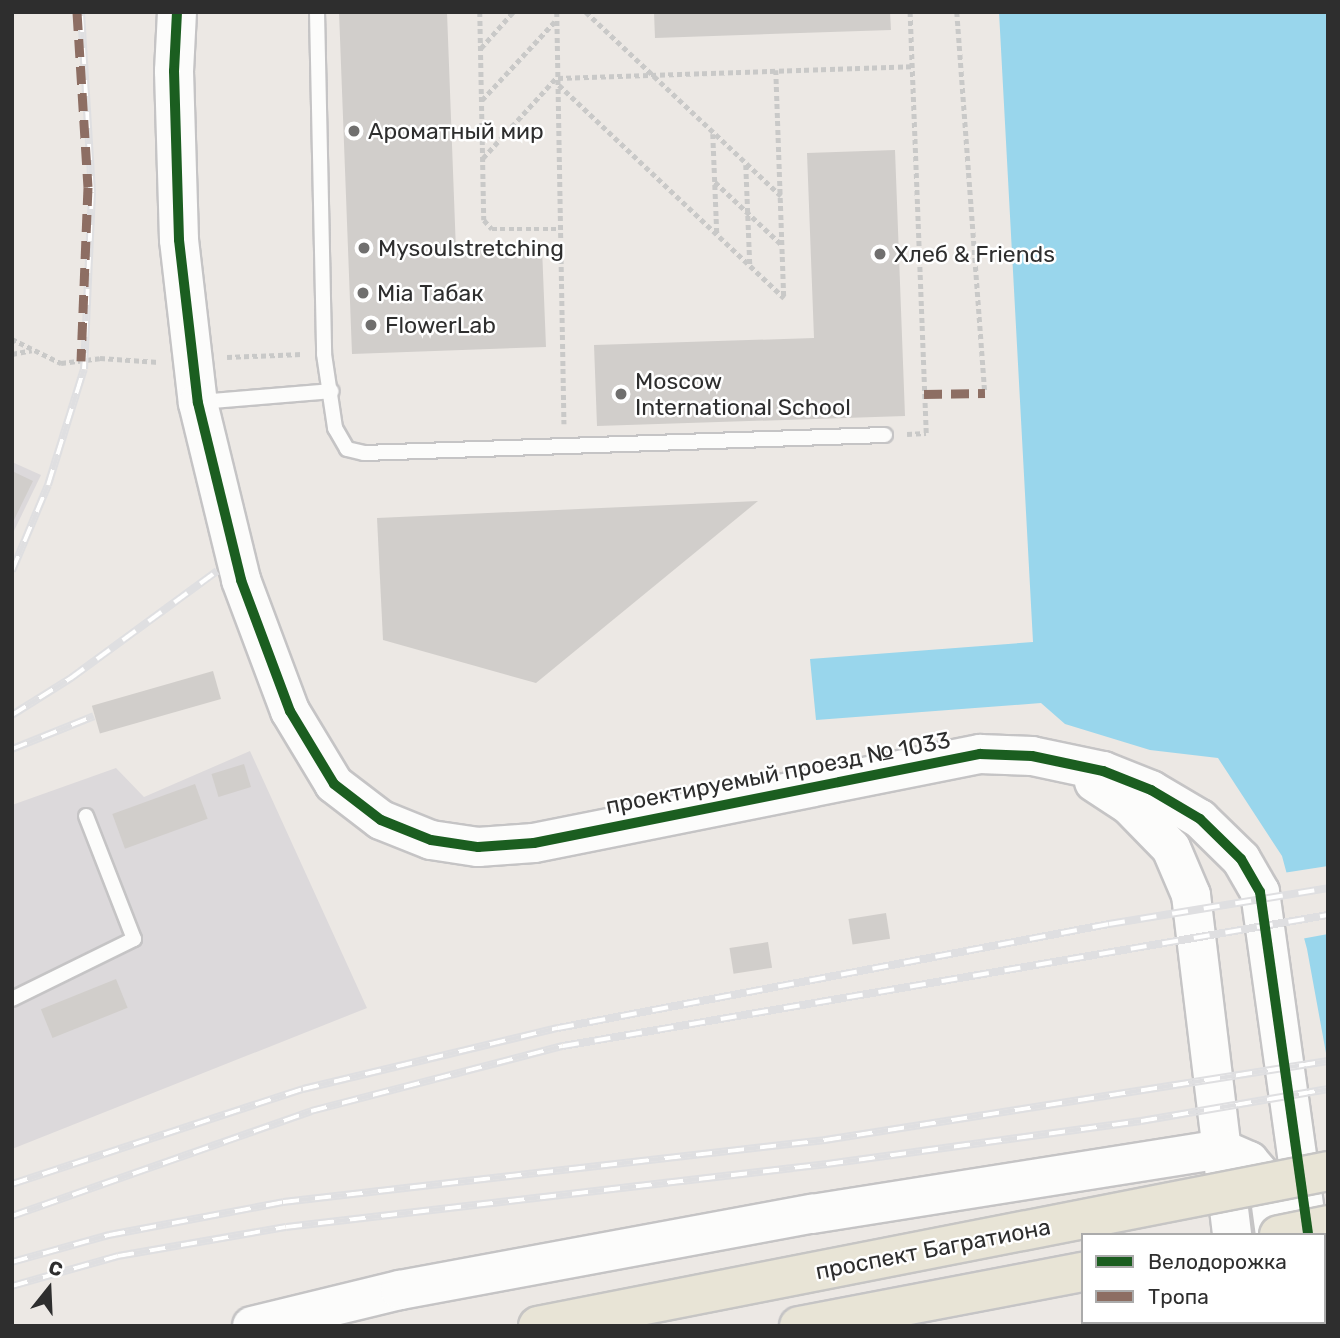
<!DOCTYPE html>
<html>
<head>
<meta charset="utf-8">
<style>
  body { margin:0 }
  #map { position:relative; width:1340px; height:1338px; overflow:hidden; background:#ece8e4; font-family:Rubik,sans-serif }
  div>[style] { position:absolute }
  .industrial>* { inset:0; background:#dcd9db }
  .water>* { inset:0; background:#99d6ec }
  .pier>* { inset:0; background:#ece8e4 }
  .building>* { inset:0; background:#d1cecb; transform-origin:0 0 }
  .path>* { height:4.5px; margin-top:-2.25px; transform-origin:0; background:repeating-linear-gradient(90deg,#c9c9c8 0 5px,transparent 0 8.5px) }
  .roads { filter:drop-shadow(2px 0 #c5c4c5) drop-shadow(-2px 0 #c5c4c5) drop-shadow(0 2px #c5c4c5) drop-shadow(0 -2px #c5c4c5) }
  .lane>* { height:14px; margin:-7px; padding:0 7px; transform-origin:7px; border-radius:7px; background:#fcfcfb }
  .secondary>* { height:38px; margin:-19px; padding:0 19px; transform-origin:19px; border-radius:19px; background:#fcfcfb }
  .primary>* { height:38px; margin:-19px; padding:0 19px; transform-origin:19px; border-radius:19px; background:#e8e4d6 }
  .rail>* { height:8px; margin-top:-4px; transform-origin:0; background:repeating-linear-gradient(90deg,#fff 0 16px,#dfdfe1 0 32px); box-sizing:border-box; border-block:2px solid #dfdfe1 }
  .bridges { filter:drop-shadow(2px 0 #c6c5c4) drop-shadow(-2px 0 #c6c5c4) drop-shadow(0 2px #c6c5c4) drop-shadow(0 -2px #c6c5c4) }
  .primary-bridge>* { height:38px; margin:-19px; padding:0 19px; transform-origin:19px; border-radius:19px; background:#e8e4d6 }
  .quiet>* { height:9px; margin-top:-4.5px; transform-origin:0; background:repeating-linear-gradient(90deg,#8d6e63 0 18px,transparent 0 27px) }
  .cycleway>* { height:10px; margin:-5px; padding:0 5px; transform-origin:5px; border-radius:5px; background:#1b5e20 }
  .dots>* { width:19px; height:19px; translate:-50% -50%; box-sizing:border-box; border:4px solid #fff; border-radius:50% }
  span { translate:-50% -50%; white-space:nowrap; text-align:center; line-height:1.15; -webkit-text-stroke:5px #fff; paint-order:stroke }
  .poi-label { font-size:23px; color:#2e2e2e }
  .left { translate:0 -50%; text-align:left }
  .street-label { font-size:23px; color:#2e2e2e }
  .frame { position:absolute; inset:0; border:14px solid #2e2e2e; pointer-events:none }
  .legend { position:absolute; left:1081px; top:1233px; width:245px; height:91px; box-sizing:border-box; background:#fff; border:2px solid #ababab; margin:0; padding:9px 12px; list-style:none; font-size:21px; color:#2e2e2e }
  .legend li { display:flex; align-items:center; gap:14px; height:35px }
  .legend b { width:35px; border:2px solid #ababab }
  .north { position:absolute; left:14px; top:1254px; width:70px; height:70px; -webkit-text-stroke:5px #fff; paint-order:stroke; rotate:18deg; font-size:19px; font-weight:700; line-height:28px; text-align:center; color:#2e2e2e }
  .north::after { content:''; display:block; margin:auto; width:24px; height:32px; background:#2e2e2e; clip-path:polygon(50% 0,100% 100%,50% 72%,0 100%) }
</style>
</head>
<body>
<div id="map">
  <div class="industrial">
    <i style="clip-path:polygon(12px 462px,41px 475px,12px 535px)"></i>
    <i style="clip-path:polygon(250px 751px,367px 1008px,12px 1149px,12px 805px,116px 768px,144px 797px)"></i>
  </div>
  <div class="water">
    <i style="clip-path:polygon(999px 12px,1328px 12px,1328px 1064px,1307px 949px,1282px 856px,1218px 758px,1150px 750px,1065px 724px,1041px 703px,816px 720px,810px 659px,1033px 642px)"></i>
  </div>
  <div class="pier">
    <i style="clip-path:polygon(1328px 866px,1328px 934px,1301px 939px,1283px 873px)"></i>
  </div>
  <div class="building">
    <i style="clip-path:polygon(339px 12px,447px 12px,456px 251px,542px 248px,546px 347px,352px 354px)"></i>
    <i style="clip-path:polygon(654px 12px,890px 12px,891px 30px,655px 38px)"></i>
    <i style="clip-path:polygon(895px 150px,905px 416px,597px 426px,594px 345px,814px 338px,807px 153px)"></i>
    <i style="clip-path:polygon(12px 471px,33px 481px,12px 524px)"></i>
    <i style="clip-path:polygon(758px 501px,536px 683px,383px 640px,377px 518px)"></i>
    <i style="left:213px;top:671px;width:29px;height:126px;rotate:74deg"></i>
    <i style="left:244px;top:764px;width:24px;height:34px;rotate:73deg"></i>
    <i style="left:195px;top:784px;width:37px;height:88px;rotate:70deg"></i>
    <i style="left:886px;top:913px;width:26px;height:38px;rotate:81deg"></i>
    <i style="left:768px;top:942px;width:26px;height:39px;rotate:81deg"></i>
    <i style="left:116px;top:979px;width:31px;height:81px;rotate:68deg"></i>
  </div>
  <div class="path">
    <i style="left:480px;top:12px;width:208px;rotate:88.9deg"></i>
    <i style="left:484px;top:220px;width:12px;rotate:48deg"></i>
    <i style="left:492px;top:229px;width:68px"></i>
    <i style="left:557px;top:12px;width:412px;rotate:89deg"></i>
    <i style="left:586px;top:12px;width:268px;rotate:43.3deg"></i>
    <i style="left:957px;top:12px;width:382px;rotate:85.8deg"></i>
    <i style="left:481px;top:48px;width:48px;rotate:-48.4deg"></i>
    <i style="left:776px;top:70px;width:227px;rotate:88deg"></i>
    <i style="left:558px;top:78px;width:354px;rotate:-1.9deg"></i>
    <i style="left:559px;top:85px;width:310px;rotate:43.4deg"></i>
    <i style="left:482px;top:100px;width:109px;rotate:-47.2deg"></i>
    <i style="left:713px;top:134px;width:99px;rotate:87.7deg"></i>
    <i style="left:483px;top:158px;width:110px;rotate:-47.6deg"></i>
    <i style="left:746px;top:165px;width:100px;rotate:87.7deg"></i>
    <i style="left:715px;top:182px;width:92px;rotate:43.2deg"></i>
    <i style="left:12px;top:339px;width:55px;rotate:26.1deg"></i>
    <i style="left:61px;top:363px;width:39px;rotate:-7deg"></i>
    <i style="left:100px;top:358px;width:59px;rotate:3.9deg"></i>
    <i style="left:12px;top:354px;width:20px;rotate:-11deg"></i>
    <i style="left:227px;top:357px;width:75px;rotate:-2.3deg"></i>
    <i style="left:907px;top:434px;width:19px;rotate:-3deg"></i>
    <i style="left:926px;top:433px;width:421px;rotate:-92.2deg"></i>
  </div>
  <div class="roads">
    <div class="lane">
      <i style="left:317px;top:12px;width:342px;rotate:88.8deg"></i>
      <i style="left:324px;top:354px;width:75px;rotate:81.5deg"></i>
      <i style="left:335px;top:428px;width:24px;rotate:60deg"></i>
      <i style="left:347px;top:449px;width:17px;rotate:13deg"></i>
      <i style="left:364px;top:453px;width:521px;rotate:-1.98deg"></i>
      <i style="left:201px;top:402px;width:131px;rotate:-4.8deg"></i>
      <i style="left:12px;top:999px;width:136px;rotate:-26.2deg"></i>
      <i style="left:134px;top:939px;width:132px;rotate:-111.3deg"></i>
    </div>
    <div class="secondary">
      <i style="left:177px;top:12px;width:59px;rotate:92.9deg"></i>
      <i style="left:174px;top:71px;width:169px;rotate:88.3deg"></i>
      <i style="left:179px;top:240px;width:164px;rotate:83.4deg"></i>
      <i style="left:198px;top:403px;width:182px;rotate:76.3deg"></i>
      <i style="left:241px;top:580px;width:140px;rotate:69.5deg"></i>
      <i style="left:290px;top:711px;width:85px;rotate:58.9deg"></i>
      <i style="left:334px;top:784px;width:59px;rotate:37.5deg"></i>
      <i style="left:381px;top:820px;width:54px;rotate:21.8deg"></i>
      <i style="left:431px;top:840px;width:48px;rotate:8.5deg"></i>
      <i style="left:478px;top:847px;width:56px;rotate:-4.1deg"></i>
      <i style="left:534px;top:843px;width:455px;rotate:-11.3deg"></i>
      <i style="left:980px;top:754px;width:52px;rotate:2.2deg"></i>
      <i style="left:1032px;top:756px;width:73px;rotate:11.9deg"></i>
      <i style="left:1103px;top:771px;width:52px;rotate:21.6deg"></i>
      <i style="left:1151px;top:790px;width:57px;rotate:30.6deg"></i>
      <i style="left:1200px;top:819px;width:57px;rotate:44.3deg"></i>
      <i style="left:1241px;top:859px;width:38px;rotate:60deg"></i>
      <i style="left:1260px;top:892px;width:346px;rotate:82deg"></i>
      <i style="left:1094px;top:782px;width:42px;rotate:33.3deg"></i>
      <i style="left:1129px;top:805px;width:60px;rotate:45.7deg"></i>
      <i style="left:1171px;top:848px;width:51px;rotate:66.9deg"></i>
      <i style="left:1191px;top:895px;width:342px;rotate:83.1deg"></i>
      <i style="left:1320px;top:1322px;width:4px;rotate:76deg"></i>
      <i style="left:252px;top:1326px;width:152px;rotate:-13.7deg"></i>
      <i style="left:400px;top:1290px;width:419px;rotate:-10.5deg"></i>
      <i style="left:812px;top:1214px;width:415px;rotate:-9deg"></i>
      <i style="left:1222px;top:1149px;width:30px;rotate:24deg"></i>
      <i style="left:1249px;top:1161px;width:20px;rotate:49deg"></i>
      <i style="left:1262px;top:1176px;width:17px;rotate:65deg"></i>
      <i style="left:1269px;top:1191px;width:44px;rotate:82.2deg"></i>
      <i style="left:1267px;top:1326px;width:22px;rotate:-10deg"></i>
    </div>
    <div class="primary">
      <i style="left:799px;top:1326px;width:289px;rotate:-10.8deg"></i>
    </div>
  </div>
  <div class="rail">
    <i style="left:12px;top:571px;width:93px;rotate:-67.3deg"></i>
    <i style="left:48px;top:485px;width:121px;rotate:-72.8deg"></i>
    <i style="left:84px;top:369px;width:177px;rotate:-87.4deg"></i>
    <i style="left:92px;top:192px;width:180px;rotate:-93.5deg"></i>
    <i style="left:12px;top:715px;width:70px;rotate:-32.1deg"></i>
    <i style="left:71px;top:678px;width:181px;rotate:-36.2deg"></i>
    <i style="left:12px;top:749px;width:88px;rotate:-21.9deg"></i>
    <i style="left:12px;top:1184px;width:306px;rotate:-18.1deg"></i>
    <i style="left:303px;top:1089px;width:262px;rotate:-13.5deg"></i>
    <i style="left:558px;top:1028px;width:561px;rotate:-10.69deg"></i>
    <i style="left:1109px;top:924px;width:222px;rotate:-9.3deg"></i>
    <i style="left:12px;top:1216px;width:317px;rotate:-19.3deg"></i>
    <i style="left:311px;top:1111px;width:260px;rotate:-14.5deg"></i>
    <i style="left:563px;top:1046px;width:776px;rotate:-9.72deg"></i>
    <i style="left:12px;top:1262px;width:101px;rotate:-15.6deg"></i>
    <i style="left:109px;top:1235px;width:177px;rotate:-10.7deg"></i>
    <i style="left:283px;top:1202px;width:546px;rotate:-6.53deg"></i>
    <i style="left:825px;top:1140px;width:509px;rotate:-8.93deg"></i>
    <i style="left:12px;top:1286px;width:110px;rotate:-15.8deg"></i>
    <i style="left:118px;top:1256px;width:170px;rotate:-9.8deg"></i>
    <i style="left:286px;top:1227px;width:545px;rotate:-6.64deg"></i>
    <i style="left:827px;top:1164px;width:317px;rotate:-7.8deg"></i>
    <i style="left:1141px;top:1121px;width:190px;rotate:-9.7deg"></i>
  </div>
  <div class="bridges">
    <div class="primary-bridge">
      <i style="left:1279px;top:1235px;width:50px;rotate:-11.5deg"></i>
      <i style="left:538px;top:1326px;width:805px;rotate:-11.1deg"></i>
    </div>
  </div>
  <div class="quiet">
    <i style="left:77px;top:12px;width:175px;rotate:86.4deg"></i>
    <i style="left:88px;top:187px;width:174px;rotate:92.3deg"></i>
    <i style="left:924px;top:394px;width:61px;rotate:-0.9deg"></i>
  </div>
  <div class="cycleway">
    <i style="left:177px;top:12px;width:59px;rotate:92.9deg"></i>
    <i style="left:174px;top:71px;width:169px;rotate:88.3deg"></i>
    <i style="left:179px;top:240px;width:164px;rotate:83.4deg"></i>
    <i style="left:198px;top:403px;width:182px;rotate:76.3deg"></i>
    <i style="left:241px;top:580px;width:140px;rotate:69.5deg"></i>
    <i style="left:290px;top:711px;width:85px;rotate:58.9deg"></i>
    <i style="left:334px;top:784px;width:59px;rotate:37.5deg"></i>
    <i style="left:381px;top:820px;width:54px;rotate:21.8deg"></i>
    <i style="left:431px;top:840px;width:48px;rotate:8.5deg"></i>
    <i style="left:478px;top:847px;width:56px;rotate:-4.1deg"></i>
    <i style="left:534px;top:843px;width:455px;rotate:-11.3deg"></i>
    <i style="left:980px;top:754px;width:52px;rotate:2.2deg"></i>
    <i style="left:1032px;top:756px;width:73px;rotate:11.9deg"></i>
    <i style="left:1103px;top:771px;width:52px;rotate:21.6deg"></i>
    <i style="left:1151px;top:790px;width:57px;rotate:30.6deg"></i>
    <i style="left:1200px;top:819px;width:57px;rotate:44.3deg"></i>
    <i style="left:1241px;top:859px;width:38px;rotate:60deg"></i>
    <i style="left:1260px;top:892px;width:346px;rotate:82deg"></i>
  </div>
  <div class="dots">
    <i style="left:354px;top:131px;background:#706f6e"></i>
    <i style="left:364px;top:248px;background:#706f6e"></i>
    <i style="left:880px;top:254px;background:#706f6e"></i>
    <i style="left:363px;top:293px;background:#706f6e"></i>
    <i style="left:371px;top:325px;background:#706f6e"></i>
    <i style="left:621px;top:394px;background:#706f6e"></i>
  </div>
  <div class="poi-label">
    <span class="left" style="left:368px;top:131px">Ароматный мир</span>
    <span class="left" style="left:378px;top:248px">Mysoulstretching</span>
    <span class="left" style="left:894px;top:254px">Хлеб &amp; Friends</span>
    <span class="left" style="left:377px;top:293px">Mia Табак</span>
    <span class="left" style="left:385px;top:325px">FlowerLab</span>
    <span class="left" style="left:635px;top:394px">Moscow<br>International School</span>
  </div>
  <div class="street-label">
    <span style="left:778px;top:773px;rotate:-11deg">проектируемый проезд № 1033</span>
    <span style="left:933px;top:1249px;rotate:-11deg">проспект Багратиона</span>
  </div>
  <div class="frame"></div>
  <ul class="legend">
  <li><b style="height:9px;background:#1b5e20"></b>Велодорожка</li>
  <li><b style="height:9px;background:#8d6e63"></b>Тропа</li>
  </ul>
  <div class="north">С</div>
</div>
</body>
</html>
